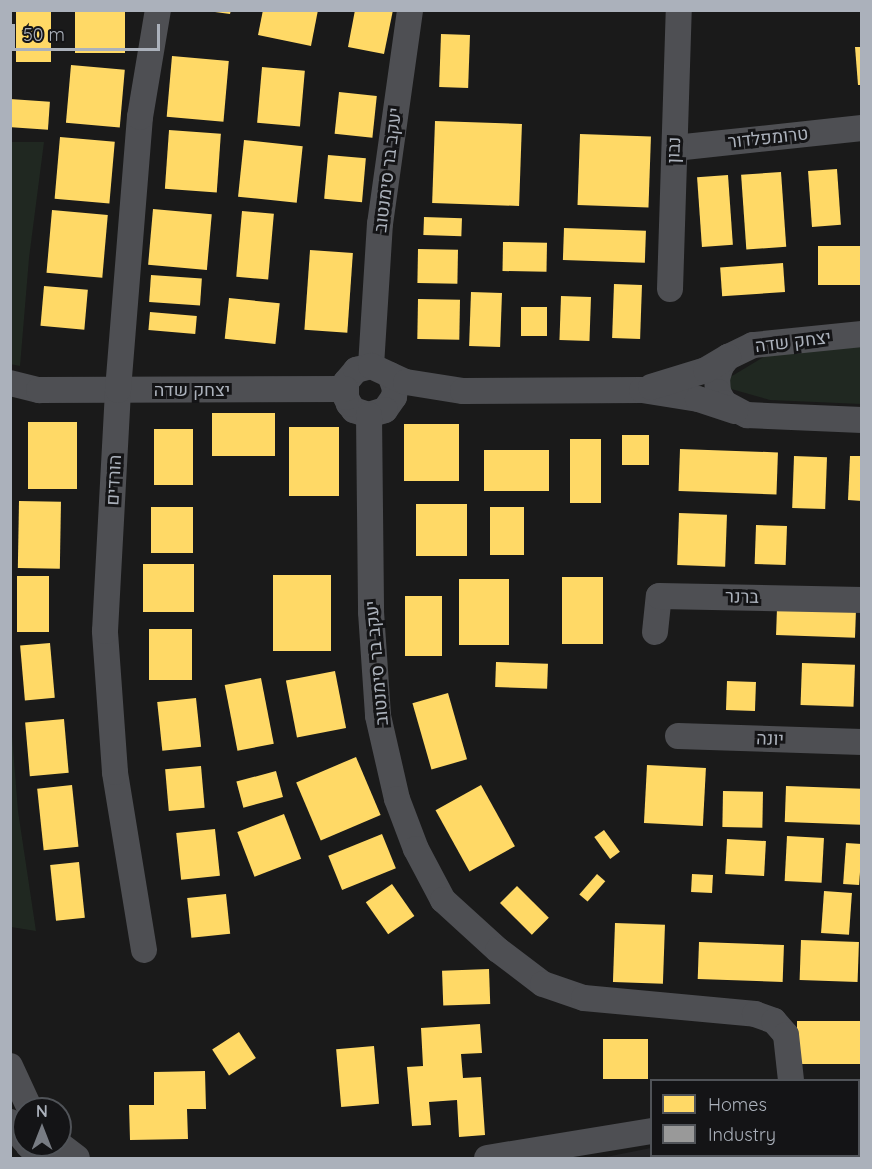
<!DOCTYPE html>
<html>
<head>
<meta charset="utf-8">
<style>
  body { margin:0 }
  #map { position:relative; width:872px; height:1169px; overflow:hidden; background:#1a1a1a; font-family:Quicksand,Heebo,sans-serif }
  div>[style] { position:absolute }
  .built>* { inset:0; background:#242426 }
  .green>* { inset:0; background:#202821 }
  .homes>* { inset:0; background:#ffd966; transform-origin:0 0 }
  .industry>* { inset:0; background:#999 }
  .minor>* { height:26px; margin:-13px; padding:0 13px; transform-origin:13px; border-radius:13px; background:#4e4f53 }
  span { translate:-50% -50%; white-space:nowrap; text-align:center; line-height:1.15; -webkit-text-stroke:6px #141416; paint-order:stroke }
  .street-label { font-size:18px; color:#abb1bb }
  .frame { position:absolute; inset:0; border:12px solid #abb1bb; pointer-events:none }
  .legend { position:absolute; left:650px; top:1079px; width:210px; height:78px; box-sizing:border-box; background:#141416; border:2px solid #505358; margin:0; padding:8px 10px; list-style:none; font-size:18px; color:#abb1bb }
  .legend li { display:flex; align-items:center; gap:12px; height:30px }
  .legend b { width:30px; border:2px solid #505358 }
  .north { position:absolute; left:12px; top:1097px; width:60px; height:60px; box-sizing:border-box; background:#141416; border:2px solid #505358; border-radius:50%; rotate:0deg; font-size:16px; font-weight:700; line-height:24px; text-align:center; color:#abb1bb }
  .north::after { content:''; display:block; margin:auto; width:21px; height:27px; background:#787c83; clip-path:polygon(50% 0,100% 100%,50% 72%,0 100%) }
  .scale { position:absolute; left:12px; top:24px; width:148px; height:27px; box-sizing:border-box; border:3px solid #abb1bb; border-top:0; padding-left:8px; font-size:18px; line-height:21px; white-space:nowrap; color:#abb1bb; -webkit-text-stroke:4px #141416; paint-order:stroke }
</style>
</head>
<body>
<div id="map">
  <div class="built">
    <i style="clip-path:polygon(861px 1106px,861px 1158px,601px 1158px,651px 1148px,652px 1156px,858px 1156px,859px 1107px)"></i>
  </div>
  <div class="green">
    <i style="clip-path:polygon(11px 142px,44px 142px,29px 258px,20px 366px,10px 364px)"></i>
    <i style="clip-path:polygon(861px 341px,861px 404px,770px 400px,717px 385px,777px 349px)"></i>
    <i style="clip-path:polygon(10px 710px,18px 811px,36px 931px,11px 927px)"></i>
  </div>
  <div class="homes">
    <i style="left:16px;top:10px;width:35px;height:52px"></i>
    <i style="left:75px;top:10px;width:50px;height:43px"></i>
    <i style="clip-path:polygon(215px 10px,231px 10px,230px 14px,215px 12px)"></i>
    <i style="clip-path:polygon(263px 10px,318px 10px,311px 46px,258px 35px)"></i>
    <i style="clip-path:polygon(355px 10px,393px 10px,384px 54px,348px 47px)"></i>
    <i style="left:441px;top:34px;width:29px;height:53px;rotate:2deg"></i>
    <i style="clip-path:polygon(855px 47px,862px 47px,862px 85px,858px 85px)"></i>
    <i style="left:172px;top:56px;width:57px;height:61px;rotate:5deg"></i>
    <i style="left:71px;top:65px;width:54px;height:58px;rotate:5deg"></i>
    <i style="left:262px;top:67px;width:43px;height:56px;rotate:5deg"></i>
    <i style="left:339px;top:92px;width:38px;height:42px;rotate:6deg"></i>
    <i style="left:10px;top:99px;width:40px;height:28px;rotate:4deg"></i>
    <i style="left:435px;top:121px;width:87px;height:82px;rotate:2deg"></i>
    <i style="left:169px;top:130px;width:52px;height:59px;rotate:4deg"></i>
    <i style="left:580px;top:134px;width:71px;height:71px;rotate:2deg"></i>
    <i style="left:60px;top:137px;width:55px;height:62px;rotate:5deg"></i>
    <i style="left:244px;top:140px;width:59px;height:57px;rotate:6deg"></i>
    <i style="left:328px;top:155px;width:38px;height:44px;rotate:5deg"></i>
    <i style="left:837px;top:169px;width:56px;height:29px;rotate:86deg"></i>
    <i style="left:781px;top:172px;width:75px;height:40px;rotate:86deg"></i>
    <i style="left:728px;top:175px;width:70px;height:31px;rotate:86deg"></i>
    <i style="left:153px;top:209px;width:59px;height:56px;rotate:5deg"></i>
    <i style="left:52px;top:210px;width:56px;height:63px;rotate:5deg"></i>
    <i style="left:242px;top:211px;width:32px;height:66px;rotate:5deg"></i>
    <i style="left:424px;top:217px;width:38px;height:18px;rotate:2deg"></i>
    <i style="left:564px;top:228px;width:82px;height:32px;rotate:2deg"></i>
    <i style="left:503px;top:242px;width:44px;height:29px;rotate:1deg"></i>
    <i style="left:862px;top:246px;width:39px;height:44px;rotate:90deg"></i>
    <i style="left:418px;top:249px;width:40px;height:34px;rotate:1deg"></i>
    <i style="left:310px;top:250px;width:43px;height:80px;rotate:4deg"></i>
    <i style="left:783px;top:263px;width:29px;height:63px;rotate:86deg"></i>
    <i style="left:151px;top:275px;width:51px;height:27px;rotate:4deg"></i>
    <i style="left:614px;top:284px;width:28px;height:54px;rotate:2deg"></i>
    <i style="left:44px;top:286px;width:44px;height:40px;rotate:5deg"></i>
    <i style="left:471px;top:292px;width:31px;height:54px;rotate:2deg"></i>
    <i style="left:561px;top:296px;width:30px;height:44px;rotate:2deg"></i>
    <i style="left:229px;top:298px;width:51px;height:41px;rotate:6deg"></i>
    <i style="left:418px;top:299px;width:42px;height:40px;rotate:1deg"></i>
    <i style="left:521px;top:307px;width:26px;height:29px"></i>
    <i style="left:150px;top:312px;width:47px;height:18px;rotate:5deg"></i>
    <i style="left:212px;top:413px;width:63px;height:43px"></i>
    <i style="left:28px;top:422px;width:49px;height:67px"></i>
    <i style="left:404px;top:424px;width:55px;height:57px"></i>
    <i style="left:289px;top:427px;width:50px;height:69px"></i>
    <i style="left:154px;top:429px;width:39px;height:56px"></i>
    <i style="left:622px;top:435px;width:27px;height:30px"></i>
    <i style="left:570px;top:439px;width:31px;height:64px"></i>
    <i style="left:680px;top:449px;width:98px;height:42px;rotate:2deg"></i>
    <i style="left:484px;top:450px;width:65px;height:41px"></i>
    <i style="left:794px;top:456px;width:33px;height:52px;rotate:2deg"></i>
    <i style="clip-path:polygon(850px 456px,862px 456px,862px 501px,848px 500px)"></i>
    <i style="left:19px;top:501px;width:42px;height:67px;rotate:1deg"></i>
    <i style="left:416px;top:504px;width:51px;height:52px"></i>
    <i style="left:151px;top:507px;width:42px;height:46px"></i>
    <i style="left:490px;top:507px;width:34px;height:48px"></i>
    <i style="left:679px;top:513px;width:48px;height:52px;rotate:2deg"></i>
    <i style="left:756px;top:525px;width:31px;height:39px;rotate:2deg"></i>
    <i style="left:143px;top:564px;width:51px;height:48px"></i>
    <i style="left:273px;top:575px;width:58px;height:76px"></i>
    <i style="left:17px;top:576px;width:32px;height:56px"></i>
    <i style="left:562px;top:577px;width:41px;height:67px"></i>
    <i style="left:459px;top:579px;width:50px;height:66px"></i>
    <i style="left:405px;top:596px;width:37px;height:60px"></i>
    <i style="left:777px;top:608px;width:79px;height:27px;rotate:2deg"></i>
    <i style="left:149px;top:629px;width:43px;height:51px"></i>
    <i style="left:50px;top:643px;width:55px;height:30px;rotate:85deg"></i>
    <i style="left:496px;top:662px;width:52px;height:25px;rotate:2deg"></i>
    <i style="left:802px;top:663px;width:53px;height:42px;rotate:2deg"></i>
    <i style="left:335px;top:671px;width:58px;height:50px;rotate:79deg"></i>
    <i style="left:261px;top:678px;width:67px;height:37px;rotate:79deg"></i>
    <i style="left:727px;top:681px;width:29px;height:29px;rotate:2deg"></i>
    <i style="left:448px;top:693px;width:69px;height:37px;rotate:74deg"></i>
    <i style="left:196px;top:698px;width:49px;height:39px;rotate:84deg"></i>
    <i style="left:64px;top:719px;width:54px;height:39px;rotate:85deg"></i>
    <i style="left:356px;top:757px;width:63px;height:65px;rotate:67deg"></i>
    <i style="left:647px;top:765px;width:59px;height:58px;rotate:3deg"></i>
    <i style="left:201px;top:766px;width:42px;height:36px;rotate:85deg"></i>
    <i style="left:276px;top:771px;width:27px;height:41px;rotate:75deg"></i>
    <i style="left:72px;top:785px;width:62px;height:35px;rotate:84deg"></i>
    <i style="left:481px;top:785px;width:70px;height:52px;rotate:61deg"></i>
    <i style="left:786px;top:786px;width:76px;height:36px;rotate:2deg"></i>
    <i style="left:723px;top:791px;width:40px;height:36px;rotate:1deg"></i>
    <i style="left:284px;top:814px;width:48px;height:50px;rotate:69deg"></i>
    <i style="left:215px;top:829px;width:47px;height:39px;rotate:84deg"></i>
    <i style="left:604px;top:830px;width:27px;height:12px;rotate:54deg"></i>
    <i style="left:382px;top:834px;width:37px;height:58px;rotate:68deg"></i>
    <i style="left:787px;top:836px;width:37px;height:45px;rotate:3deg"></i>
    <i style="left:727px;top:839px;width:39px;height:35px;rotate:3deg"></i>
    <i style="left:846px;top:843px;width:16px;height:41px;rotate:4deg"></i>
    <i style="left:79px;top:862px;width:56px;height:29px;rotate:84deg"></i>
    <i style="left:597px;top:874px;width:11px;height:27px;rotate:41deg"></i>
    <i style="left:692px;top:874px;width:21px;height:18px;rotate:3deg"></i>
    <i style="left:392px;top:884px;width:39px;height:32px;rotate:55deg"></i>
    <i style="left:517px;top:886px;width:45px;height:24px;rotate:45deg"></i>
    <i style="left:824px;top:891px;width:28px;height:42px;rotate:4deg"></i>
    <i style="left:226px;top:894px;width:40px;height:39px;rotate:84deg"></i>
    <i style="left:615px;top:923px;width:50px;height:59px;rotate:2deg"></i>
    <i style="left:801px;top:940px;width:58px;height:40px;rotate:2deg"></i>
    <i style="left:699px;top:942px;width:85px;height:37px;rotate:2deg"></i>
    <i style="left:489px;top:969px;width:35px;height:47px;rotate:88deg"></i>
    <i style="left:862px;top:1021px;width:43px;height:65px;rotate:90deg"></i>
    <i style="clip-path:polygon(480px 1024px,482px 1053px,461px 1054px,463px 1078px,481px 1077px,485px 1135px,459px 1137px,457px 1100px,429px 1102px,431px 1125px,412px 1126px,407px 1067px,423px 1066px,421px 1028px)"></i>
    <i style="left:239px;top:1032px;width:31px;height:32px;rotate:57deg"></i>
    <i style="left:603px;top:1039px;width:45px;height:40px"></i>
    <i style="left:374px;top:1046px;width:58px;height:38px;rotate:85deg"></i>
    <i style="clip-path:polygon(205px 1071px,206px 1109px,187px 1109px,188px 1139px,130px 1140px,129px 1105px,154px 1105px,154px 1072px)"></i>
  </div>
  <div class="industry">
    <i style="clip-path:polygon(862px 1110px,862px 1158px,841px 1158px,841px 1156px,858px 1156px,858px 1111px)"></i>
  </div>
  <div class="minor">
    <i style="left:675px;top:148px;width:188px;rotate:-6.1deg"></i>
    <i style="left:670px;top:289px;width:279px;rotate:-88.2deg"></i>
    <i style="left:862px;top:334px;width:110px;rotate:174.2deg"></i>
    <i style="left:753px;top:345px;width:28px;rotate:154deg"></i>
    <i style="left:728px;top:357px;width:11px;rotate:128deg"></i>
    <i style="left:721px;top:366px;width:13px;rotate:108deg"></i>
    <i style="left:717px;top:378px;width:14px;rotate:86deg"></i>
    <i style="left:718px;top:392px;width:13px;rotate:61deg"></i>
    <i style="left:724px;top:403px;width:26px;rotate:28deg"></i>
    <i style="left:747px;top:415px;width:115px;rotate:2.5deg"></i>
    <i style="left:371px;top:366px;width:142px;rotate:-86.4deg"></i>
    <i style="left:380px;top:224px;width:216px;rotate:-82deg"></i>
    <i style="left:390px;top:375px;width:15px;rotate:70deg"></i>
    <i style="left:395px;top:389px;width:8px;rotate:97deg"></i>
    <i style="left:394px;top:397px;width:16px;rotate:125deg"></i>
    <i style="left:385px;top:410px;width:17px;rotate:163deg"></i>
    <i style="left:369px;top:415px;width:16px;rotate:-162deg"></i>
    <i style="left:354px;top:410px;width:8px;rotate:-130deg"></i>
    <i style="left:349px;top:404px;width:8px;rotate:-113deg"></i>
    <i style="left:346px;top:397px;width:15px;rotate:-90deg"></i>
    <i style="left:346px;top:382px;width:16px;rotate:-50deg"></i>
    <i style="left:356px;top:370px;width:16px;rotate:-15deg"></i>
    <i style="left:371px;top:366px;width:38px;rotate:25deg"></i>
    <i style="left:406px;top:382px;width:58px;rotate:9deg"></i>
    <i style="left:463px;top:391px;width:179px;rotate:-0.3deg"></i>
    <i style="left:642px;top:390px;width:57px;rotate:9.1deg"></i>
    <i style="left:698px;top:399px;width:39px;rotate:18deg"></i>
    <i style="left:10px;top:383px;width:30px;rotate:14deg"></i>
    <i style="left:39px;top:390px;width:306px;rotate:-0.2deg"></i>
    <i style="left:651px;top:387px;width:58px;rotate:-17.2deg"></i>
    <i style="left:706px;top:370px;width:26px;rotate:-31deg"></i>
    <i style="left:369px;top:415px;width:197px;rotate:89.4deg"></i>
    <i style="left:371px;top:612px;width:104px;rotate:86.1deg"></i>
    <i style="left:378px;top:716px;width:85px;rotate:77.1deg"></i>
    <i style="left:397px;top:799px;width:53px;rotate:69.2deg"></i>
    <i style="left:416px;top:849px;width:58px;rotate:62.1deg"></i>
    <i style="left:443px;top:900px;width:74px;rotate:42.3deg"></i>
    <i style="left:498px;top:950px;width:56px;rotate:37.1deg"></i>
    <i style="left:543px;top:984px;width:43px;rotate:18.9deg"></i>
    <i style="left:584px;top:998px;width:172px;rotate:5.3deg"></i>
    <i style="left:755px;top:1014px;width:20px;rotate:20deg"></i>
    <i style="left:774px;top:1021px;width:18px;rotate:49deg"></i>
    <i style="left:786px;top:1035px;width:45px;rotate:83.7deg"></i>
    <i style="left:655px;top:632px;width:36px;rotate:-84deg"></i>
    <i style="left:659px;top:596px;width:203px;rotate:1.1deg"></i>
    <i style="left:678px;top:736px;width:184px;rotate:1.9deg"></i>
    <i style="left:144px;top:950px;width:180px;rotate:-99.3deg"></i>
    <i style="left:115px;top:772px;width:141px;rotate:-94.1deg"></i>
    <i style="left:105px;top:631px;width:241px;rotate:-86.9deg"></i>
    <i style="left:118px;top:390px;width:274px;rotate:-85.4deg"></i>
    <i style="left:140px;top:117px;width:109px;rotate:-80.5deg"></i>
    <i style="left:10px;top:1066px;width:47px;rotate:65.1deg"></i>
    <i style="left:858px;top:1096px;width:4px"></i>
    <i style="left:10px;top:1122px;width:23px;rotate:52deg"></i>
    <i style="left:28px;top:1145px;width:19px;rotate:43deg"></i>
    <i style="left:60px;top:1145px;width:21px;rotate:37deg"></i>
    <i style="left:487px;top:1158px;width:167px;rotate:-9.3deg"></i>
  </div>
  <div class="street-label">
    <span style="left:768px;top:138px;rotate:-6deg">טרומפלדור</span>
    <span style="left:674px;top:150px;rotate:-88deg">נבון</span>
    <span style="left:388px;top:170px;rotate:-83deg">יעקב בר סימנטוב</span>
    <span style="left:793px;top:342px;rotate:-7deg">יצחק שדה</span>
    <span style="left:192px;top:390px">יצחק שדה</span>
    <span style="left:114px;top:480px;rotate:-87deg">הורדים</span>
    <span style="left:742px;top:597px;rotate:1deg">ברנר</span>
    <span style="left:377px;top:663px;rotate:-95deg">יעקב בר סימנטוב</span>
    <span style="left:770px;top:739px;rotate:2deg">יונה</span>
  </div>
  <div class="frame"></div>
  <ul class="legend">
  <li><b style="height:16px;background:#ffd966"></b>Homes</li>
  <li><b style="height:16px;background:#999"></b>Industry</li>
  </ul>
  <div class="north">N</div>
  <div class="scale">50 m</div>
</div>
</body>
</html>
